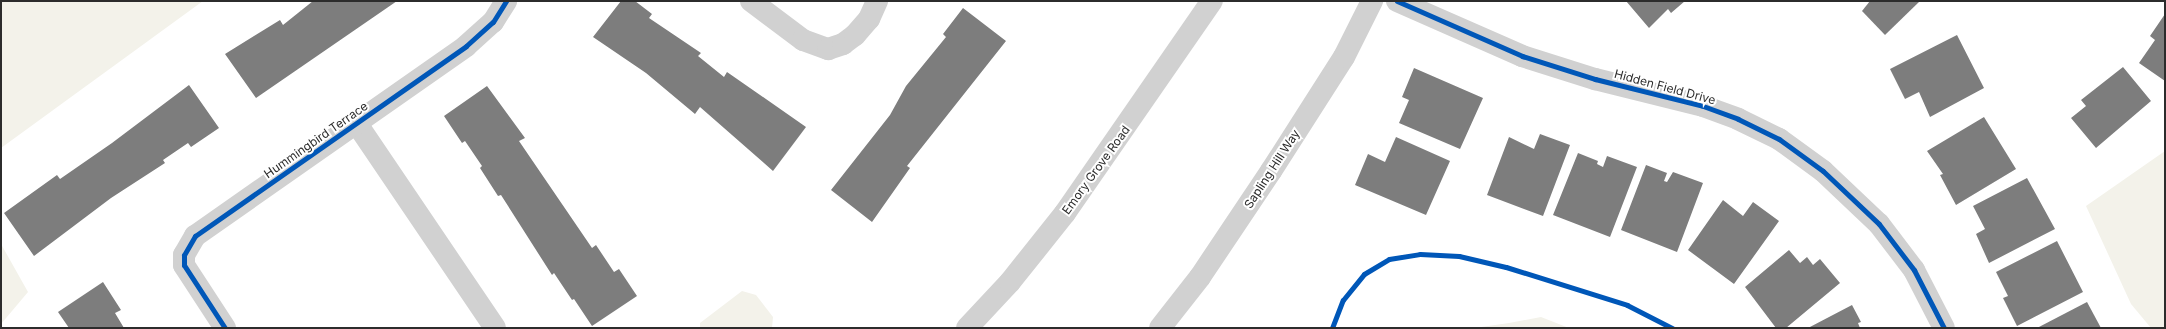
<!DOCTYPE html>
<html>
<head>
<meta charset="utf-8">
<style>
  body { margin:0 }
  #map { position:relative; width:2166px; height:329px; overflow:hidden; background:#fff; font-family:Inter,sans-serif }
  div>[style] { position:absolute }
  .green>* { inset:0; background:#f3f2ea }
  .building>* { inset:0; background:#7d7d7d }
  .minor>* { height:22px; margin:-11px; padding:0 11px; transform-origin:11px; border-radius:11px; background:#d1d1d1 }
  .tertiary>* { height:22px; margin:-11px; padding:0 11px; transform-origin:11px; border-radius:11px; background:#d1d1d1 }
  .cycleway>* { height:5px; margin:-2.5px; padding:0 2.5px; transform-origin:2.5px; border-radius:2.5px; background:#0057b8 }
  span { translate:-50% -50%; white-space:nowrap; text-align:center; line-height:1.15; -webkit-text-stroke:4px #fff; paint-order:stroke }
  .street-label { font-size:12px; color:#2c2c2c }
  .frame { position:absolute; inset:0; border:2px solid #2c2c2c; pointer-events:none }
</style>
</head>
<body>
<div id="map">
  <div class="green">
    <i style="clip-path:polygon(1px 1px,203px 1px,1px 148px)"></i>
    <i style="clip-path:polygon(2165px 151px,2165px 328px,2151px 328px,2131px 304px,2086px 206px)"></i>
    <i style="clip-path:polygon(1px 244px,28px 292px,1px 324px)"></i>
    <i style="clip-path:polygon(742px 291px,756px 295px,773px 317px,772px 328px,700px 328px,700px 323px)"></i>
    <i style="clip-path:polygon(1541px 317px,1569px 328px,1474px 328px,1509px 323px)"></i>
  </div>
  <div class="building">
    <i style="clip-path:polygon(313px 1px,397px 1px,256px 98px,225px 54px,280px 20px,283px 25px)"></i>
    <i style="clip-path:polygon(621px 1px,635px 1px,652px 14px,649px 18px,701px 53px,698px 56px,724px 77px,727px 72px,806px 127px,773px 171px,700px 107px,695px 114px,646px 73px,593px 37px)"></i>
    <i style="clip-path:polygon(1626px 1px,1685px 1px,1671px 13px,1668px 9px,1649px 28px)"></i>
    <i style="clip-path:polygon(1870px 1px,1920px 1px,1885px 35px,1862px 11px)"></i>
    <i style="clip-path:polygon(963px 8px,1006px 41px,907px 166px,910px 168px,872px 222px,831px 190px,890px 115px,906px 86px,946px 37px,943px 34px)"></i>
    <i style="clip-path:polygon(2165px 14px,2165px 81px,2139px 63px,2155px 40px,2150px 36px)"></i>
    <i style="clip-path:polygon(1957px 35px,1984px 88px,1930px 117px,1919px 92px,1905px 99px,1890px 69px)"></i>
    <i style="clip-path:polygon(2123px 67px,2151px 101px,2096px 148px,2071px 118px,2086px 106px,2081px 100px)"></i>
    <i style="clip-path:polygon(1414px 68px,1483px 98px,1460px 149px,1399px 123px,1409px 100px,1402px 97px)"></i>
    <i style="clip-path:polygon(189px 85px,219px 128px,191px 147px,188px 143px,163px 160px,165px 163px,111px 198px,34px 256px,4px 213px,57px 175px,60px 179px,112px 143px)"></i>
    <i style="clip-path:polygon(487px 86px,525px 138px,519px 141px,592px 248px,596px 245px,614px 272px,619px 269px,637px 296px,592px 326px,574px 299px,572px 300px,554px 273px,552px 275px,501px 195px,498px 196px,480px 168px,482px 166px,465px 141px,462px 143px,444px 116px)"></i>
    <i style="clip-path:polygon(1984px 117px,2016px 169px,1956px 205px,1940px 175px,1943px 174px,1927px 151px)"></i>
    <i style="clip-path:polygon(1540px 134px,1570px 145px,1543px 216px,1487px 195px,1509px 137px,1534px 149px)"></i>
    <i style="clip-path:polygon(1396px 137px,1450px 161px,1426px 215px,1355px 185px,1368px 154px,1385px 162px)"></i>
    <i style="clip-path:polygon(1578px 153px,1598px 161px,1597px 164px,1603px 167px,1607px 156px,1637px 167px,1610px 237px,1553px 215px)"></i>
    <i style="clip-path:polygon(1646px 165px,1667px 173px,1664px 181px,1667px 182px,1673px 172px,1703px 183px,1677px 252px,1621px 230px)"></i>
    <i style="clip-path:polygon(2027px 178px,2055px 229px,1989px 263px,1976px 234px,1985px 229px,1973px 206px)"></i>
    <i style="clip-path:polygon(1723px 200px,1743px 216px,1753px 202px,1779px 221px,1734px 284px,1688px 250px)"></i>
    <i style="clip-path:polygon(2057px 241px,2083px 292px,2017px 326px,2003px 298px,2008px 296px,1996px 272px)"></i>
    <i style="clip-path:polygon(1789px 250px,1800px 263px,1807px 257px,1813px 265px,1820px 259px,1840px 283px,1786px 328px,1776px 328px,1745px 287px)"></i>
    <i style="clip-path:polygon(103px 282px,121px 310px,115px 313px,124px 328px,69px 328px,58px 312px)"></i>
    <i style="clip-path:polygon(2087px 302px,2101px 328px,2037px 328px)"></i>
    <i style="clip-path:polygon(1852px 305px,1861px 322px,1858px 323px,1860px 328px,1808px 328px)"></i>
  </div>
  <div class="minor">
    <i style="left:751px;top:1px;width:65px;rotate:36.9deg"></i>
    <i style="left:803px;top:40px;width:27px;rotate:20deg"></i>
    <i style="left:828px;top:49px;width:16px;rotate:-18deg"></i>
    <i style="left:843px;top:44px;width:15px;rotate:-37deg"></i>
    <i style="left:855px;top:35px;width:21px;rotate:-49deg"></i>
    <i style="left:869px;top:19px;width:20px;rotate:-66deg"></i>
    <i style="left:1397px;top:1px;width:137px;rotate:23.7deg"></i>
    <i style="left:1522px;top:56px;width:77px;rotate:17.5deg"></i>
    <i style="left:1595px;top:79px;width:111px;rotate:14deg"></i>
    <i style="left:1703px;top:106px;width:37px;rotate:20deg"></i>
    <i style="left:1738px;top:119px;width:46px;rotate:26deg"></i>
    <i style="left:1779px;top:139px;width:54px;rotate:36deg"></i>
    <i style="left:1823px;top:171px;width:77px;rotate:43.4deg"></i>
    <i style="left:1879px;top:224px;width:58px;rotate:52.7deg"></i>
    <i style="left:1914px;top:270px;width:65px;rotate:62.7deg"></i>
    <i style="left:357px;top:124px;width:246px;rotate:55.9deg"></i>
    <i style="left:225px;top:328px;width:75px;rotate:-123.1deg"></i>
    <i style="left:184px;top:265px;width:10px;rotate:-90deg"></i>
    <i style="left:184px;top:255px;width:22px;rotate:-60deg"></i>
    <i style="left:195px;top:236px;width:331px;rotate:-35deg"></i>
    <i style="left:466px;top:46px;width:36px;rotate:-42deg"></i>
    <i style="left:493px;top:22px;width:25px;rotate:-58deg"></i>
    <i style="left:1160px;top:328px;width:65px;rotate:-51.9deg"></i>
    <i style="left:1200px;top:277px;width:128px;rotate:-56.2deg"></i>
    <i style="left:1271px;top:171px;width:135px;rotate:-57.4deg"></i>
    <i style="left:1344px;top:57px;width:63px;rotate:-63.4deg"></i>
  </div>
  <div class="tertiary">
    <i style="left:967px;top:328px;width:63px;rotate:-46.9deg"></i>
    <i style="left:1010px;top:282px;width:88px;rotate:-51.4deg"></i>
    <i style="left:1065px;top:213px;width:258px;rotate:-55.3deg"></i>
  </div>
  <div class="cycleway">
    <i style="left:1397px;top:1px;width:137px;rotate:23.7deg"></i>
    <i style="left:1522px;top:56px;width:77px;rotate:17.5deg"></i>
    <i style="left:1595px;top:79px;width:111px;rotate:14deg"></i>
    <i style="left:1703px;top:106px;width:37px;rotate:20deg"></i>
    <i style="left:1738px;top:119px;width:46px;rotate:26deg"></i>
    <i style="left:1779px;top:139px;width:54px;rotate:36deg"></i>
    <i style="left:1823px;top:171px;width:77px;rotate:43.4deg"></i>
    <i style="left:1879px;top:224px;width:58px;rotate:52.7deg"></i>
    <i style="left:1914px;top:270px;width:65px;rotate:62.7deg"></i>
    <i style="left:225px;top:328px;width:75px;rotate:-123.1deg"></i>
    <i style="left:184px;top:265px;width:10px;rotate:-90deg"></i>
    <i style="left:184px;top:255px;width:22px;rotate:-60deg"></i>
    <i style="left:195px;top:236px;width:331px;rotate:-35deg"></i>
    <i style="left:466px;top:46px;width:36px;rotate:-42deg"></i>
    <i style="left:493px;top:22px;width:25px;rotate:-58deg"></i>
    <i style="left:1332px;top:328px;width:30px;rotate:-69deg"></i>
    <i style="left:1343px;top:300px;width:33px;rotate:-51deg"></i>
    <i style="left:1364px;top:274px;width:29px;rotate:-31deg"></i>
    <i style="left:1389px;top:259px;width:31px;rotate:-9deg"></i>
    <i style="left:1420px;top:254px;width:39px;rotate:3deg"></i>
    <i style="left:1459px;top:256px;width:48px;rotate:13.2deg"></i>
    <i style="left:1506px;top:267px;width:127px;rotate:17.4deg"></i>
    <i style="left:1627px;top:305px;width:51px;rotate:27.1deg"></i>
  </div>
  <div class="street-label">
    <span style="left:1665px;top:87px;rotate:15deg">Hidden Field Drive</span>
    <span style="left:316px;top:140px;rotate:-35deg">Hummingbird Terrace</span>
    <span style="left:1272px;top:169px;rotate:-57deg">Sapling Hill Way</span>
    <span style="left:1096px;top:170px;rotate:-54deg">Emory Grove Road</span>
  </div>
  <div class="frame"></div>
</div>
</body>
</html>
